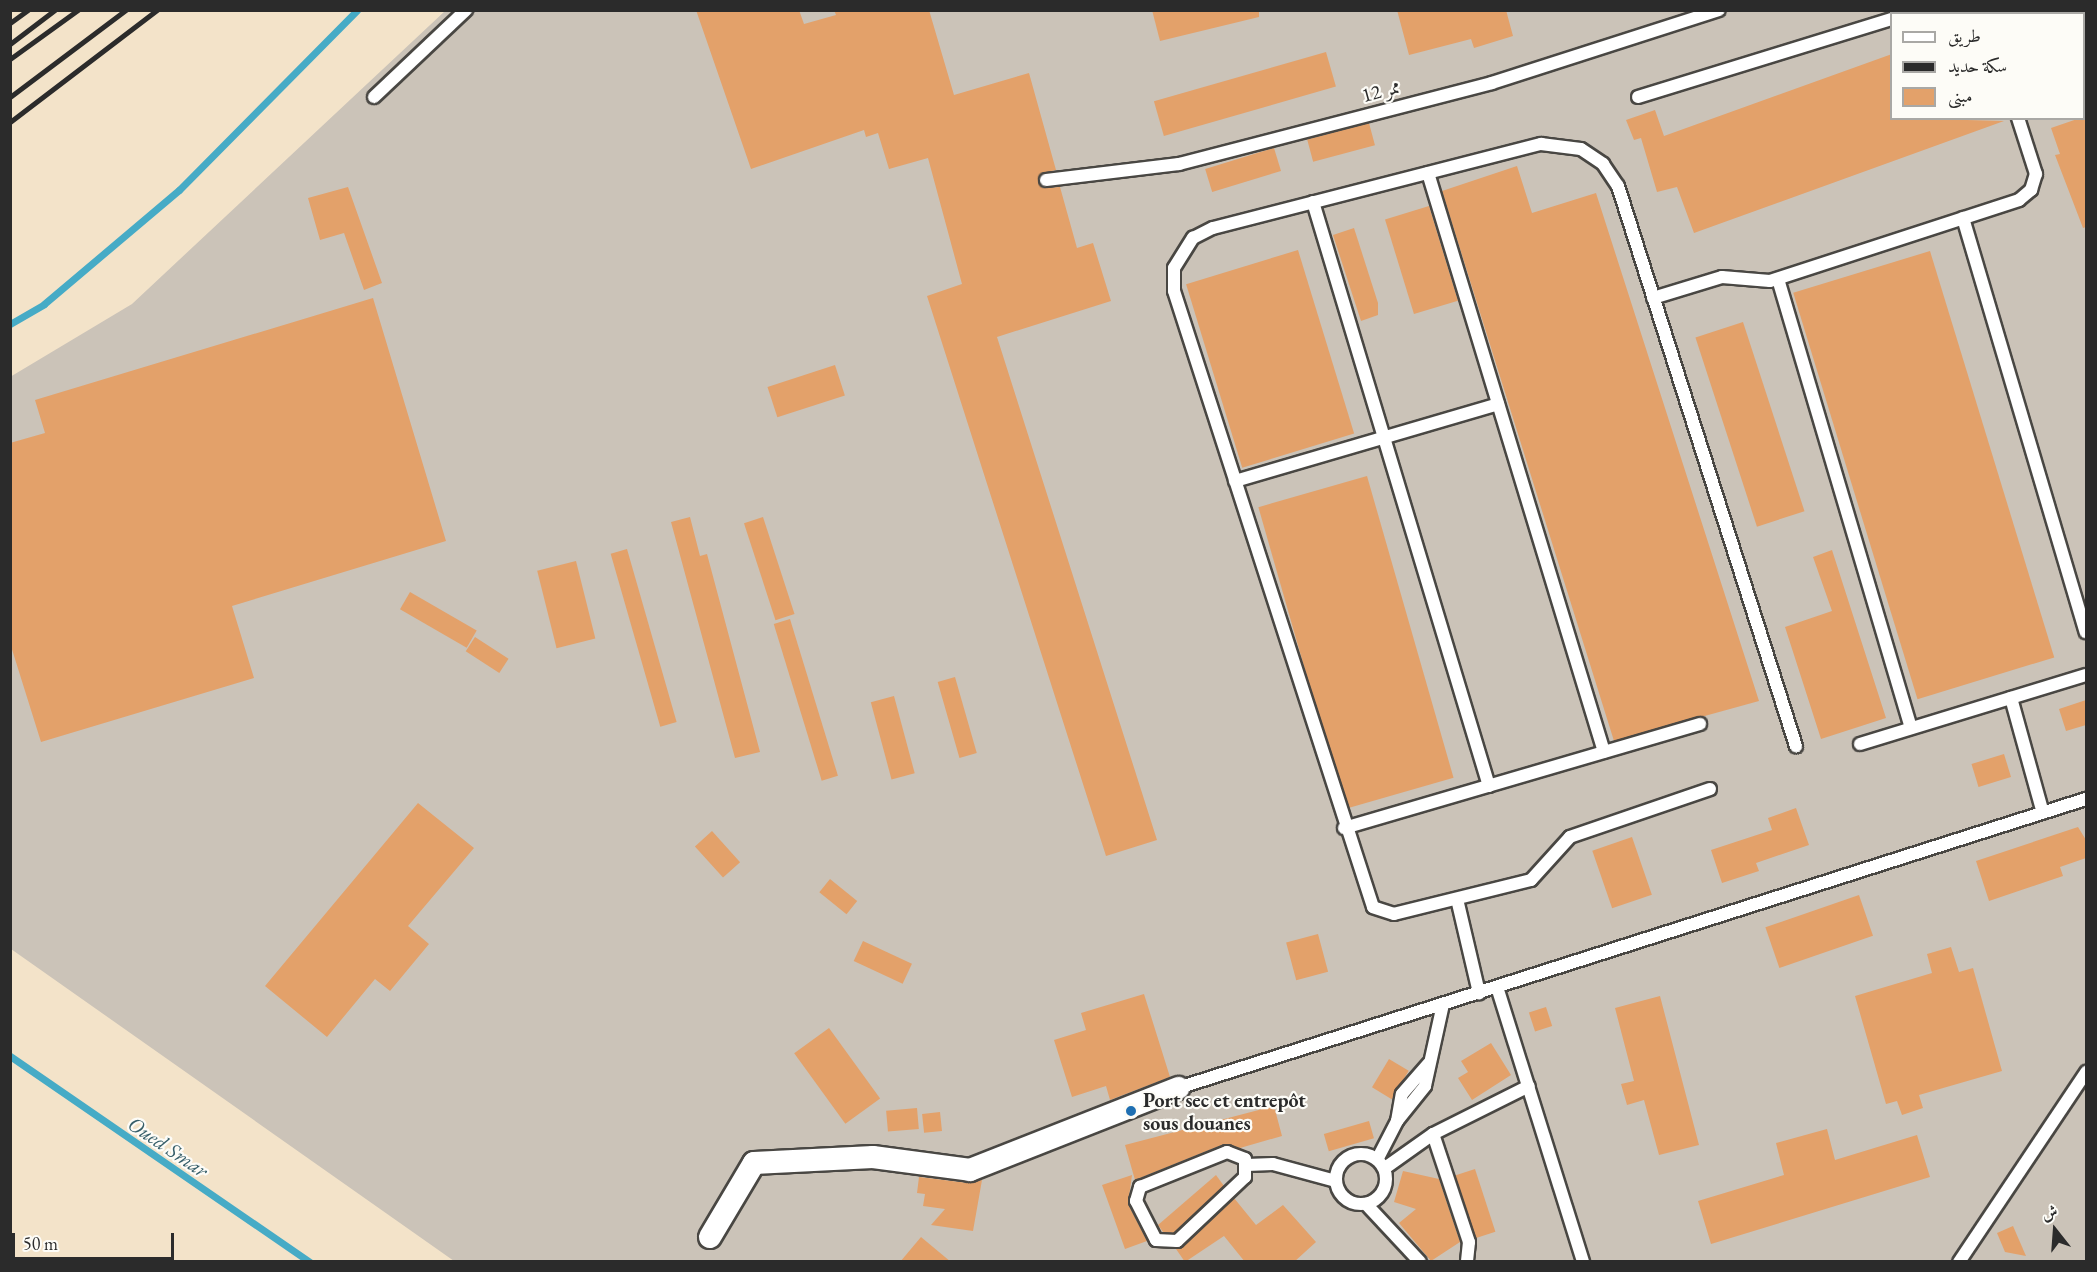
<!DOCTYPE html>
<html>
<head>
<meta charset="utf-8">
<style>
  body { margin:0 }
  #map { position:relative; width:2097px; height:1272px; overflow:hidden; background:#f3e3c9; font-family:"EB Garamond",Amiri,serif }
  div>[style] { position:absolute }
  .industrial>* { inset:0; background:#cbc3b8 }
  .stream>* { height:7px; margin:-3.5px; padding:0 3.5px; transform-origin:3.5px; border-radius:3.5px; background:#46abc6 }
  .building>* { inset:0; background:#e3a16a; transform-origin:0 0 }
  .roads { filter:drop-shadow(2px 0 #494743) drop-shadow(-2px 0 #494743) drop-shadow(0 2px #494743) drop-shadow(0 -2px #494743) }
  .lane>* { height:12px; margin:-6px; padding:0 6px; transform-origin:6px; border-radius:6px; background:#fff }
  .lane>.ring { margin:-6px; padding:0; box-sizing:content-box; background:none; border:12px solid #fff; border-radius:50% }
  .street>* { height:22px; margin:-11px; padding:0 11px; transform-origin:11px; border-radius:11px; background:#fff }
  .rail>* { height:4.5px; margin:-2.25px; padding:0 2.25px; transform-origin:2.25px; border-radius:2.25px; background:#2b2b2b }
  .dots>* { width:16px; height:16px; translate:-50% -50%; box-sizing:border-box; border:3px solid #fdfcf7; border-radius:50% }
  span { translate:-50% -50%; white-space:nowrap; text-align:center; line-height:1.15; -webkit-text-stroke:4.5px #fdfcf7; paint-order:stroke }
  .street-label { font-size:20px; color:#2b2b2b }
  .poi-label { font-size:20px; color:#2b2b2b; font-weight:700 }
  .left { translate:0 -50%; text-align:left }
  .water-label { font-size:21px; color:#365e69; font-style:italic }
  .frame { position:absolute; inset:0; border:12px solid #2b2b2b; pointer-events:none }
  .legend { position:absolute; left:1890px; top:12px; width:195px; height:108px; box-sizing:border-box; background:#fdfcf7; border:2px solid #a9a8a5; margin:0; padding:8px 10px; list-style:none; font-size:18px; color:#2b2b2b }
  .legend li { display:flex; align-items:center; gap:12px; height:30px }
  .legend b { width:30px; border:2px solid #a9a8a5 }
  .north { position:absolute; left:2025px; top:1200px; width:60px; height:60px; -webkit-text-stroke:4px #fdfcf7; paint-order:stroke; rotate:343deg; font-size:16px; font-weight:700; line-height:24px; text-align:center; color:#2b2b2b }
  .north::after { content:''; display:block; margin:auto; width:21px; height:27px; background:#2b2b2b; clip-path:polygon(50% 0,100% 100%,50% 72%,0 100%) }
  .scale { position:absolute; left:12px; top:1233px; width:162px; height:27px; box-sizing:border-box; border:3px solid #2b2b2b; border-top:0; padding-left:8px; font-size:18px; line-height:21px; white-space:nowrap; color:#2b2b2b; -webkit-text-stroke:4px #fdfcf7; paint-order:stroke }
</style>
</head>
<body>
<div id="map">
  <div class="industrial">
    <i style="clip-path:polygon(evenodd,445px 11px,2086px 11px,2086px 1261px,454px 1261px,11px 949px,10px 377px,132px 304px,445px 11px,1892px 14px,2084px 14px,2084px 118px,1892px 118px,1892px 14px)"></i>
  </div>
  <div class="stream">
    <i style="left:10px;top:324px;width:39px;rotate:-30deg"></i>
    <i style="left:44px;top:304px;width:177px;rotate:-40.2deg"></i>
    <i style="left:179px;top:190px;width:253px;rotate:-45.3deg"></i>
    <i style="left:10px;top:1056px;width:364px;rotate:34.5deg"></i>
  </div>
  <div class="building">
    <i style="clip-path:polygon(696px 10px,799px 10px,804px 24px,836px 15px,834px 10px,929px 10px,954px 95px,1029px 73px,1056px 170px,1042px 173px,1038px 182px,1043px 188px,1060px 187px,1077px 248px,1093px 243px,1111px 301px,997px 337px,1157px 840px,1106px 856px,927px 296px,962px 284px,928px 158px,889px 169px,878px 133px,866px 137px,864px 130px,751px 169px)"></i>
    <i style="clip-path:polygon(1152px 10px,1259px 10px,1259px 17px,1160px 41px)"></i>
    <i style="clip-path:polygon(1397px 10px,1506px 10px,1513px 36px,1474px 48px,1471px 39px,1409px 55px)"></i>
    <i style="left:1326px;top:52px;width:36px;height:179px;rotate:74deg"></i>
    <i style="clip-path:polygon(1892px 54px,1892px 118px,2004px 121px,1694px 233px,1677px 187px,1657px 192px,1641px 138px,1634px 140px,1626px 120px,1655px 110px,1664px 136px)"></i>
    <i style="clip-path:polygon(2086px 116px,2086px 227px,2083px 228px,2055px 155px,2060px 154px,2051px 128px)"></i>
    <i style="left:1369px;top:123px;width:23px;height:64px;rotate:75deg"></i>
    <i style="left:1274px;top:148px;width:24px;height:72px;rotate:73deg"></i>
    <i style="clip-path:polygon(1517px 166px,1532px 213px,1596px 193px,1759px 701px,1614px 741px,1442px 191px)"></i>
    <i style="clip-path:polygon(348px 187px,382px 283px,364px 290px,344px 233px,320px 240px,308px 198px)"></i>
    <i style="left:1429px;top:206px;width:99px;height:46px;rotate:73deg"></i>
    <i style="clip-path:polygon(1354px 228px,1378px 303px,1378px 315px,1361px 321px,1333px 235px)"></i>
    <i style="left:1298px;top:250px;width:192px;height:117px;rotate:73deg"></i>
    <i style="left:1930px;top:251px;width:425px;height:143px;rotate:73deg"></i>
    <i style="clip-path:polygon(373px 298px,446px 541px,232px 606px,254px 678px,41px 742px,10px 643px,10px 443px,45px 433px,35px 400px)"></i>
    <i style="left:1743px;top:322px;width:199px;height:50px;rotate:72deg"></i>
    <i style="left:835px;top:365px;width:32px;height:71px;rotate:72deg"></i>
    <i style="left:1367px;top:476px;width:314px;height:113px;rotate:74deg"></i>
    <i style="clip-path:polygon(690px 517px,700px 556px,707px 554px,760px 752px,735px 758px,671px 522px)"></i>
    <i style="left:763px;top:517px;width:102px;height:20px;rotate:72deg"></i>
    <i style="left:627px;top:549px;width:180px;height:17px;rotate:74deg"></i>
    <i style="clip-path:polygon(1832px 550px,1886px 718px,1821px 739px,1785px 627px,1832px 611px,1813px 557px)"></i>
    <i style="left:576px;top:561px;width:80px;height:40px;rotate:76deg"></i>
    <i style="left:410px;top:592px;width:77px;height:20px;rotate:30deg"></i>
    <i style="left:790px;top:619px;width:164px;height:17px;rotate:73deg"></i>
    <i style="left:475px;top:637px;width:40px;height:17px;rotate:33deg"></i>
    <i style="left:955px;top:677px;width:79px;height:18px;rotate:74deg"></i>
    <i style="left:894px;top:696px;width:80px;height:24px;rotate:75deg"></i>
    <i style="clip-path:polygon(2086px 700px,2086px 725px,2066px 731px,2059px 709px)"></i>
    <i style="left:2004px;top:754px;width:24px;height:34px;rotate:73deg"></i>
    <i style="clip-path:polygon(418px 803px,474px 848px,408px 926px,429px 944px,390px 991px,375px 979px,327px 1037px,265px 986px)"></i>
    <i style="clip-path:polygon(1796px 808px,1809px 845px,1756px 863px,1759px 871px,1722px 883px,1711px 850px,1772px 830px,1768px 818px)"></i>
    <i style="clip-path:polygon(2078px 827px,2086px 840px,2086px 858px,2060px 867px,2063px 876px,1989px 901px,1976px 861px)"></i>
    <i style="left:712px;top:831px;width:42px;height:23px;rotate:48deg"></i>
    <i style="left:1632px;top:837px;width:61px;height:42px;rotate:71deg"></i>
    <i style="left:830px;top:879px;width:35px;height:17px;rotate:39deg"></i>
    <i style="left:1859px;top:895px;width:43px;height:99px;rotate:71deg"></i>
    <i style="left:1318px;top:934px;width:39px;height:33px;rotate:75deg"></i>
    <i style="left:863px;top:941px;width:54px;height:22px;rotate:25deg"></i>
    <i style="clip-path:polygon(1951px 947px,1959px 972px,1973px 968px,2002px 1071px,1919px 1095px,1923px 1108px,1902px 1115px,1897px 1101px,1886px 1104px,1855px 996px,1932px 973px,1927px 954px)"></i>
    <i style="clip-path:polygon(1144px 994px,1170px 1077px,1110px 1100px,1106px 1086px,1072px 1097px,1054px 1040px,1086px 1030px,1081px 1013px)"></i>
    <i style="clip-path:polygon(1660px 996px,1699px 1145px,1659px 1155px,1644px 1100px,1627px 1105px,1621px 1084px,1634px 1081px,1615px 1008px)"></i>
    <i style="left:1546px;top:1007px;width:20px;height:18px;rotate:72deg"></i>
    <i style="left:829px;top:1028px;width:87px;height:43px;rotate:54deg"></i>
    <i style="clip-path:polygon(1491px 1043px,1511px 1075px,1472px 1100px,1458px 1078px,1468px 1072px,1461px 1061px)"></i>
    <i style="left:1389px;top:1059px;width:23px;height:33px;rotate:31deg"></i>
    <i style="clip-path:polygon(1274px 1106px,1282px 1136px,1240px 1148px,1224px 1144px,1135px 1180px,1125px 1145px)"></i>
    <i style="left:917px;top:1108px;width:21px;height:31px;rotate:85deg"></i>
    <i style="left:940px;top:1112px;width:19px;height:18px;rotate:84deg"></i>
    <i style="left:1369px;top:1121px;width:18px;height:47px;rotate:74deg"></i>
    <i style="clip-path:polygon(1827px 1129px,1835px 1160px,1917px 1135px,1930px 1177px,1711px 1244px,1698px 1201px,1784px 1175px,1776px 1143px)"></i>
    <i style="left:1475px;top:1169px;width:66px;height:21px;rotate:72deg"></i>
    <i style="clip-path:polygon(1403px 1171px,1439px 1179px,1460px 1242px,1431px 1261px,1399px 1223px,1416px 1209px,1394px 1202px)"></i>
    <i style="clip-path:polygon(1132px 1175px,1128px 1204px,1147px 1241px,1125px 1249px,1102px 1185px)"></i>
    <i style="clip-path:polygon(1216px 1175px,1224px 1186px,1174px 1233px,1163px 1232px,1158px 1225px)"></i>
    <i style="clip-path:polygon(919px 1177px,968px 1183px,982px 1180px,973px 1231px,931px 1225px,945px 1209px,923px 1206px,925px 1194px,917px 1193px)"></i>
    <i style="clip-path:polygon(1234px 1198px,1256px 1225px,1283px 1205px,1316px 1242px,1294px 1262px,1245px 1262px,1224px 1236px,1185px 1262px,1176px 1249px)"></i>
    <i style="clip-path:polygon(2013px 1226px,2026px 1256px,2005px 1252px,1997px 1233px)"></i>
    <i style="clip-path:polygon(921px 1237px,951px 1262px,900px 1262px)"></i>
  </div>
  <div class="roads">
    <div class="lane">
      <i style="left:1967px;top:10px;width:6px;rotate:45deg"></i>
      <i style="left:1911px;top:14px;width:10px;rotate:-24deg"></i>
      <i style="left:374px;top:97px;width:127px;rotate:-43.4deg"></i>
      <i style="left:1638px;top:97px;width:266px;rotate:-17.1deg"></i>
      <i style="left:1428px;top:173px;width:605px;rotate:73.09deg"></i>
      <i style="left:1046px;top:180px;width:134px;rotate:-6.9deg"></i>
      <i style="left:1179px;top:164px;width:323px;rotate:-14.5deg"></i>
      <i style="left:1492px;top:83px;width:238px;rotate:-17.8deg"></i>
      <i style="left:1313px;top:202px;width:610px;rotate:73.23deg"></i>
      <i style="left:1963px;top:218px;width:432px;rotate:73.5deg"></i>
      <i style="left:1778px;top:279px;width:468px;rotate:73.5deg"></i>
      <i style="left:1653px;top:298px;width:72px;rotate:-16.9deg"></i>
      <i style="left:1722px;top:277px;width:48px;rotate:4.8deg"></i>
      <i style="left:1770px;top:281px;width:262px;rotate:-18deg"></i>
      <i style="left:2019px;top:200px;width:16px;rotate:-40deg"></i>
      <i style="left:2031px;top:190px;width:17px;rotate:-73deg"></i>
      <i style="left:2036px;top:174px;width:59px;rotate:-107.8deg"></i>
      <i style="left:1235px;top:481px;width:274px;rotate:-16.3deg"></i>
      <i style="left:2011px;top:698px;width:119px;rotate:74.5deg"></i>
      <i style="left:1860px;top:744px;width:236px;rotate:-17deg"></i>
      <i style="left:1710px;top:789px;width:148px;rotate:161.1deg"></i>
      <i style="left:1570px;top:837px;width:58px;rotate:132.2deg"></i>
      <i style="left:1531px;top:880px;width:141px;rotate:166.1deg"></i>
      <i style="left:1394px;top:914px;width:22px;rotate:-162deg"></i>
      <i style="left:1373px;top:907px;width:647px;rotate:-107.9deg"></i>
      <i style="left:1174px;top:291px;width:23px;rotate:-90deg"></i>
      <i style="left:1174px;top:268px;width:36px;rotate:-58deg"></i>
      <i style="left:1193px;top:238px;width:22px;rotate:-27deg"></i>
      <i style="left:1213px;top:228px;width:339px;rotate:-14.4deg"></i>
      <i style="left:1541px;top:144px;width:40px;rotate:7.1deg"></i>
      <i style="left:1581px;top:149px;width:27px;rotate:34deg"></i>
      <i style="left:1603px;top:164px;width:27px;rotate:56deg"></i>
      <i style="left:1618px;top:186px;width:588px;rotate:72.37deg"></i>
      <i style="left:1344px;top:828px;width:371px;rotate:-16.3deg"></i>
      <i style="left:1457px;top:899px;width:97px;rotate:76.8deg"></i>
      <i style="left:1497px;top:987px;width:288px;rotate:72.6deg"></i>
      <i style="left:1178px;top:1088px;width:953px;rotate:-17.66deg"></i>
      <i style="left:1397px;top:1121px;width:45px;rotate:-51.3deg"></i>
      <i style="left:1425px;top:1086px;width:84px;rotate:-77.6deg"></i>
      <i style="left:1433px;top:1134px;width:114px;rotate:71.6deg"></i>
      <i style="left:1469px;top:1242px;width:20px;rotate:96deg"></i>
      <i style="left:1227px;top:1152px;width:19px;rotate:21deg"></i>
      <i style="left:1245px;top:1159px;width:18px;rotate:90deg"></i>
      <i style="left:1245px;top:1177px;width:93px;rotate:136.7deg"></i>
      <i style="left:1177px;top:1241px;width:21px;rotate:-177deg"></i>
      <i style="left:1156px;top:1240px;width:44px;rotate:-117.1deg"></i>
      <i style="left:1136px;top:1201px;width:15px;rotate:-74deg"></i>
      <i style="left:1140px;top:1187px;width:94px;rotate:-21.9deg"></i>
      <i class="ring" style="left:1336px;top:1154px;width:38px;height:38px"></i>
      <i style="left:1378px;top:1158px;width:42px;rotate:-62.8deg"></i>
      <i style="left:1397px;top:1121px;width:27px;rotate:-80deg"></i>
      <i style="left:1402px;top:1094px;width:40px;rotate:-49deg"></i>
      <i style="left:1247px;top:1165px;width:26px;rotate:-2deg"></i>
      <i style="left:1273px;top:1164px;width:65px;rotate:15.1deg"></i>
      <i style="left:1385px;top:1168px;width:59px;rotate:-35.3deg"></i>
      <i style="left:1433px;top:1134px;width:107px;rotate:-26.6deg"></i>
      <i style="left:1366px;top:1204px;width:79px;rotate:47deg"></i>
      <i style="left:1959px;top:1262px;width:229px;rotate:-56.2deg"></i>
    </div>
    <div class="street">
      <i style="left:710px;top:1237px;width:86px;rotate:-59.3deg"></i>
      <i style="left:754px;top:1163px;width:119px;rotate:-2.9deg"></i>
      <i style="left:873px;top:1157px;width:98px;rotate:7.6deg"></i>
      <i style="left:970px;top:1170px;width:224px;rotate:-21.5deg"></i>
    </div>
  </div>
  <div class="rail">
    <i style="left:10px;top:23px;width:22px;rotate:-36deg"></i>
    <i style="left:10px;top:44px;width:56px;rotate:-37.1deg"></i>
    <i style="left:10px;top:59px;width:84px;rotate:-35.8deg"></i>
    <i style="left:10px;top:97px;width:145px;rotate:-36.9deg"></i>
    <i style="left:10px;top:122px;width:185px;rotate:-37.3deg"></i>
  </div>
  <div class="dots">
    <i style="left:1131px;top:1111px;background:#1f6fb2"></i>
  </div>
  <div class="street-label">
    <span style="left:1381px;top:91px;rotate:-15deg">ممر 12</span>
  </div>
  <div class="poi-label">
    <span class="left" style="left:1143px;top:1112px">Port sec et entrepôt<br>sous douanes</span>
  </div>
  <div class="water-label">
    <span style="left:168px;top:1147px;rotate:34deg">Oued Smar</span>
  </div>
  <div class="frame"></div>
  <ul class="legend">
  <li><b style="height:8px;background:#fff"></b>طريق</li>
  <li><b style="height:8px;background:#2b2b2b"></b>سكة حديد</li>
  <li><b style="height:16px;background:#e3a16a"></b>مبنى</li>
  </ul>
  <div class="north">ش</div>
  <div class="scale">50 m</div>
</div>
</body>
</html>
